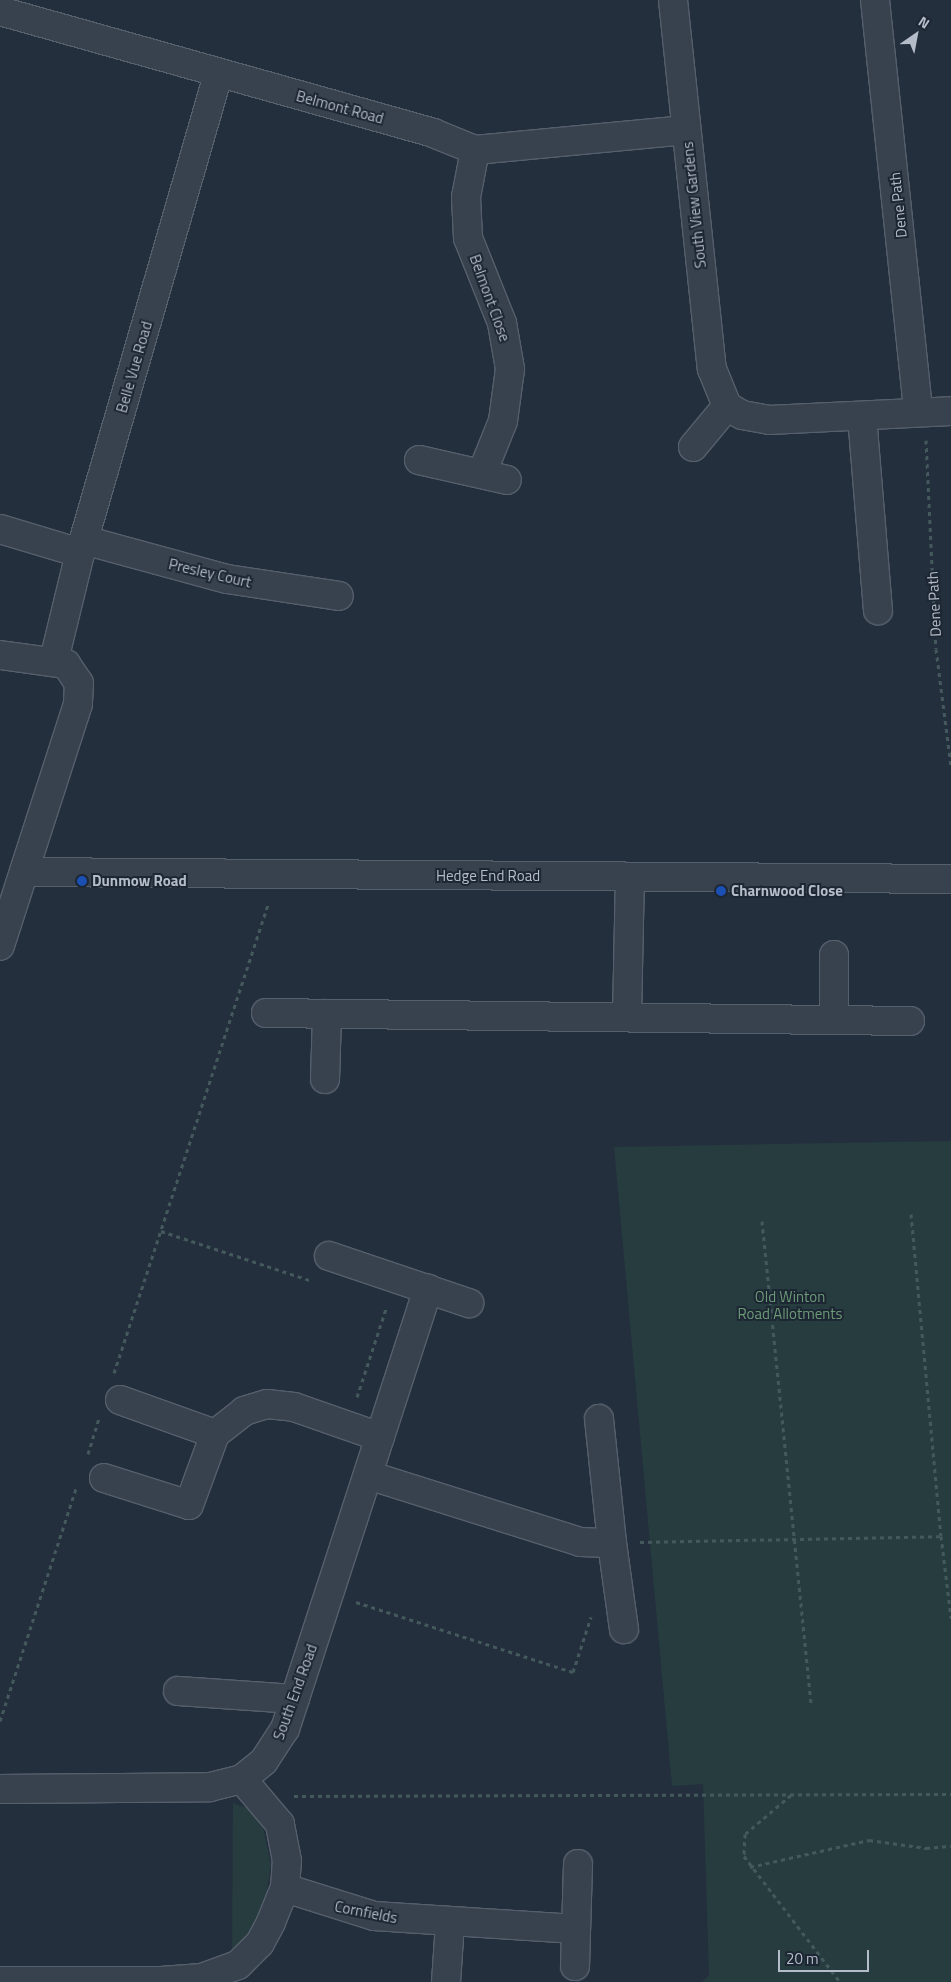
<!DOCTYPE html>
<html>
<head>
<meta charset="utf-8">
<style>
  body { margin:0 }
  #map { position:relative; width:951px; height:1982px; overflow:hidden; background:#242f3e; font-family:"Titillium Web",sans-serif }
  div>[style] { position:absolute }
  .green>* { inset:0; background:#263c3f }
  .path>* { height:3px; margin-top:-1.5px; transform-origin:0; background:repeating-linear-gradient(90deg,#44595c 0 4px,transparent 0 8px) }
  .roads { filter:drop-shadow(1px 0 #565f6c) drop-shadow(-1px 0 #565f6c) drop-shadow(0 1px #565f6c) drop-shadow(0 -1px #565f6c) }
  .minor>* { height:28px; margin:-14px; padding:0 14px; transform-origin:14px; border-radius:14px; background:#38414e }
  .dots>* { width:14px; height:14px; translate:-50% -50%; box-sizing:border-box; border:2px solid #1d2633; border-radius:50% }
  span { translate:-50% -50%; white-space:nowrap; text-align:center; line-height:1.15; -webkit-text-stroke:4px #1d2633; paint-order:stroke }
  .street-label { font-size:15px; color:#b4bcc9 }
  .poi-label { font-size:15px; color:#b4bcc9; font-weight:700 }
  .left { translate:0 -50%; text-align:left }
  .park-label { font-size:15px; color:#6b9a76 }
  .north { position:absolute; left:891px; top:10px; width:50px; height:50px; -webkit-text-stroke:4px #1d2633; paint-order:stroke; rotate:33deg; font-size:14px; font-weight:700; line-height:20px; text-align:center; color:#b4bcc9 }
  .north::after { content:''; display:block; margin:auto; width:18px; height:22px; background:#b4bcc9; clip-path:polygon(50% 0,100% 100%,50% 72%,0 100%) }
  .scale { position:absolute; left:778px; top:1950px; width:91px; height:22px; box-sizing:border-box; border:2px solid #b4bcc9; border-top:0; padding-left:6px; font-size:15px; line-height:18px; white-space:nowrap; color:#b4bcc9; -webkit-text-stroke:4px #1d2633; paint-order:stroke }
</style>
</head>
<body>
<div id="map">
  <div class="green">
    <i style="clip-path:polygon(951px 1141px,951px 1982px,702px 1982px,709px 1975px,703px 1784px,672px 1786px,614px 1147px)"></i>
    <i style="clip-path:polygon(233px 1803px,250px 1809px,262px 1822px,271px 1865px,264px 1908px,248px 1937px,232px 1953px)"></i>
  </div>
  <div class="path">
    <i style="left:926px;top:440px;width:209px;rotate:87.3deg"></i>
    <i style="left:936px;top:649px;width:118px;rotate:82.7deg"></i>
    <i style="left:911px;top:1214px;width:323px;rotate:84.7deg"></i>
    <i style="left:762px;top:1221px;width:484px;rotate:84.2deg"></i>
    <i style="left:161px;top:1231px;width:159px;rotate:18.3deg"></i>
    <i style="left:114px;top:1373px;width:494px;rotate:-71.8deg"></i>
    <i style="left:357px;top:1397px;width:96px;rotate:-71.8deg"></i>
    <i style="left:88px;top:1454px;width:37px;rotate:-73deg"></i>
    <i style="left:640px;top:1542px;width:301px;rotate:-1.1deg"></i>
    <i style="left:941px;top:1536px;width:83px;rotate:83deg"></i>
    <i style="left:356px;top:1602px;width:228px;rotate:17.9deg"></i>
    <i style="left:573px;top:1672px;width:58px;rotate:-71.9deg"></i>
    <i style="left:0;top:1721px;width:245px;rotate:-71.9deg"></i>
    <i style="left:791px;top:1795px;width:60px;rotate:139.7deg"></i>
    <i style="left:745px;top:1834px;width:22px;rotate:93deg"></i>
    <i style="left:744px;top:1856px;width:158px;rotate:52.7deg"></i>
    <i style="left:294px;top:1796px;width:657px;rotate:-0.17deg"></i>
    <i style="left:750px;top:1867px;width:122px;rotate:-12.8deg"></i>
    <i style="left:869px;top:1840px;width:58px;rotate:8deg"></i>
    <i style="left:926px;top:1848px;width:25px;rotate:-5deg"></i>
  </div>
  <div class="roads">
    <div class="minor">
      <i style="left:673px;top:0;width:371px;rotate:84deg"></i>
      <i style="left:712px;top:369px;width:40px;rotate:68deg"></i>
      <i style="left:727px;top:406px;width:17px;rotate:31deg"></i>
      <i style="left:742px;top:415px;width:27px;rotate:10deg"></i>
      <i style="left:769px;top:420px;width:182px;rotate:-2.8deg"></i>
      <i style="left:875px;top:0;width:413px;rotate:84deg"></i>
      <i style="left:0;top:11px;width:450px;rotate:15.7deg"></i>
      <i style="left:433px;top:133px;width:45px;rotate:22deg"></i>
      <i style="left:475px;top:150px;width:212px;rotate:-5.4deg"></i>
      <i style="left:475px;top:150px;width:48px;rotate:100.8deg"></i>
      <i style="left:466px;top:197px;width:41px;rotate:87.2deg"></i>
      <i style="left:468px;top:238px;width:92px;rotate:68.2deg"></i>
      <i style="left:502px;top:323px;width:47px;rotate:80.1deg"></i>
      <i style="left:510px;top:369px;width:52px;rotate:97.7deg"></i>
      <i style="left:503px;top:421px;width:56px;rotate:112deg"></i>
      <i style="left:862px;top:416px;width:195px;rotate:85.3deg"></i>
      <i style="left:693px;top:447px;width:53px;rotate:-50.3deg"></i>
      <i style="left:419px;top:460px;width:90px;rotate:12.8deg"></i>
      <i style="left:0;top:529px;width:84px;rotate:16.7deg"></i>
      <i style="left:84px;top:540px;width:148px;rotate:15.3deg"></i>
      <i style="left:227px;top:579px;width:113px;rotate:8.6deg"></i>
      <i style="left:0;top:655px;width:67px;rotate:7.8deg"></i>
      <i style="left:66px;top:664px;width:23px;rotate:56deg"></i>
      <i style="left:79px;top:683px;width:21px;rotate:93deg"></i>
      <i style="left:78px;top:704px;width:254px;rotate:107.9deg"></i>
      <i style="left:54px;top:660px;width:110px;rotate:-76.3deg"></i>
      <i style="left:80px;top:553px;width:498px;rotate:-73.9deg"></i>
      <i style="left:24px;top:872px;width:927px;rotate:0.43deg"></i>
      <i style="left:834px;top:955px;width:65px;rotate:90deg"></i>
      <i style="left:266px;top:1013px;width:644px;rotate:0.71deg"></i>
      <i style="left:627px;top:1017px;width:140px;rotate:-88.8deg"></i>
      <i style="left:325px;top:1079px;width:65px;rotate:-88.2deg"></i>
      <i style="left:329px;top:1256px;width:148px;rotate:18.6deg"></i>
      <i style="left:120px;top:1400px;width:101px;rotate:19.7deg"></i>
      <i style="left:599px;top:1419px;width:125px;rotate:84deg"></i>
      <i style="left:368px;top:1475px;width:222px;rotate:17.5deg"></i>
      <i style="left:580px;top:1542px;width:32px;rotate:2deg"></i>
      <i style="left:612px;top:1543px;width:87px;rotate:82.1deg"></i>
      <i style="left:104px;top:1478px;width:89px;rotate:17.6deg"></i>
      <i style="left:189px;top:1505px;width:76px;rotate:-69.9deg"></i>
      <i style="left:215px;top:1434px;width:37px;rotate:-38deg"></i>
      <i style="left:244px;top:1411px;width:24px;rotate:-17deg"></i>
      <i style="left:267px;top:1404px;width:27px;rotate:6deg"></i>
      <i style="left:294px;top:1407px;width:91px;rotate:19.2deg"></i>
      <i style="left:178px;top:1691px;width:117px;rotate:3.9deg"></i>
      <i style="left:0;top:1789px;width:210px;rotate:-0.5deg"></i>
      <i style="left:210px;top:1787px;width:33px;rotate:-14deg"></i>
      <i style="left:242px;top:1779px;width:28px;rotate:-39deg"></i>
      <i style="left:264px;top:1761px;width:38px;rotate:-57deg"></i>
      <i style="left:285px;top:1729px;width:463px;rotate:-72deg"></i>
      <i style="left:285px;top:1888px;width:93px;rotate:17.5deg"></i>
      <i style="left:374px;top:1916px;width:202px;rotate:3.7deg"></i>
      <i style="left:575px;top:1966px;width:102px;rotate:-88.3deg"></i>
      <i style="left:0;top:1981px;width:161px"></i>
      <i style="left:161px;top:1981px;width:41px;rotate:-4.2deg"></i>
      <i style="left:202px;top:1978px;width:38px;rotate:-20deg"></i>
      <i style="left:238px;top:1965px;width:31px;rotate:-45deg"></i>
      <i style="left:260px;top:1943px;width:24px;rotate:-62deg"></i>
      <i style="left:271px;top:1922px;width:37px;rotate:-68deg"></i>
      <i style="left:285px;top:1888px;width:27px;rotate:-86deg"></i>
      <i style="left:287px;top:1861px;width:38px;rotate:-101deg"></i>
      <i style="left:280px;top:1824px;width:59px;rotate:-130.2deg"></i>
      <i style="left:446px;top:1982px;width:59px;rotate:-86.1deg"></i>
    </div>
  </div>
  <div class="dots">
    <i style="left:82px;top:881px;background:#1a4fb4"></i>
    <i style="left:721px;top:891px;background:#1a4fb4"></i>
  </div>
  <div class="street-label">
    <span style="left:340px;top:107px;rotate:15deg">Belmont Road</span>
    <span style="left:694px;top:205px;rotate:-96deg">South View Gardens</span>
    <span style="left:898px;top:205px;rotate:-96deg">Dene Path</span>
    <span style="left:490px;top:298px;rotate:70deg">Belmont Close</span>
    <span style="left:134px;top:367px;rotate:-74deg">Belle Vue Road</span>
    <span style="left:210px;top:573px;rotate:13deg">Presley Court</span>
    <span style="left:934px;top:604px;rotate:-93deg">Dene Path</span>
    <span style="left:488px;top:876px">Hedge End Road</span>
    <span style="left:295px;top:1692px;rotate:-70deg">South End Road</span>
    <span style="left:366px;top:1912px;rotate:11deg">Cornfields</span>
  </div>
  <div class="poi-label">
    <span class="left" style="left:92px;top:881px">Dunmow Road</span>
    <span class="left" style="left:731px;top:891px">Charnwood Close</span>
  </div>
  <div class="park-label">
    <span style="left:790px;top:1305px">Old Winton<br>Road Allotments</span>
  </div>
  <div class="north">N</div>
  <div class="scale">20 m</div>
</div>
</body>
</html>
